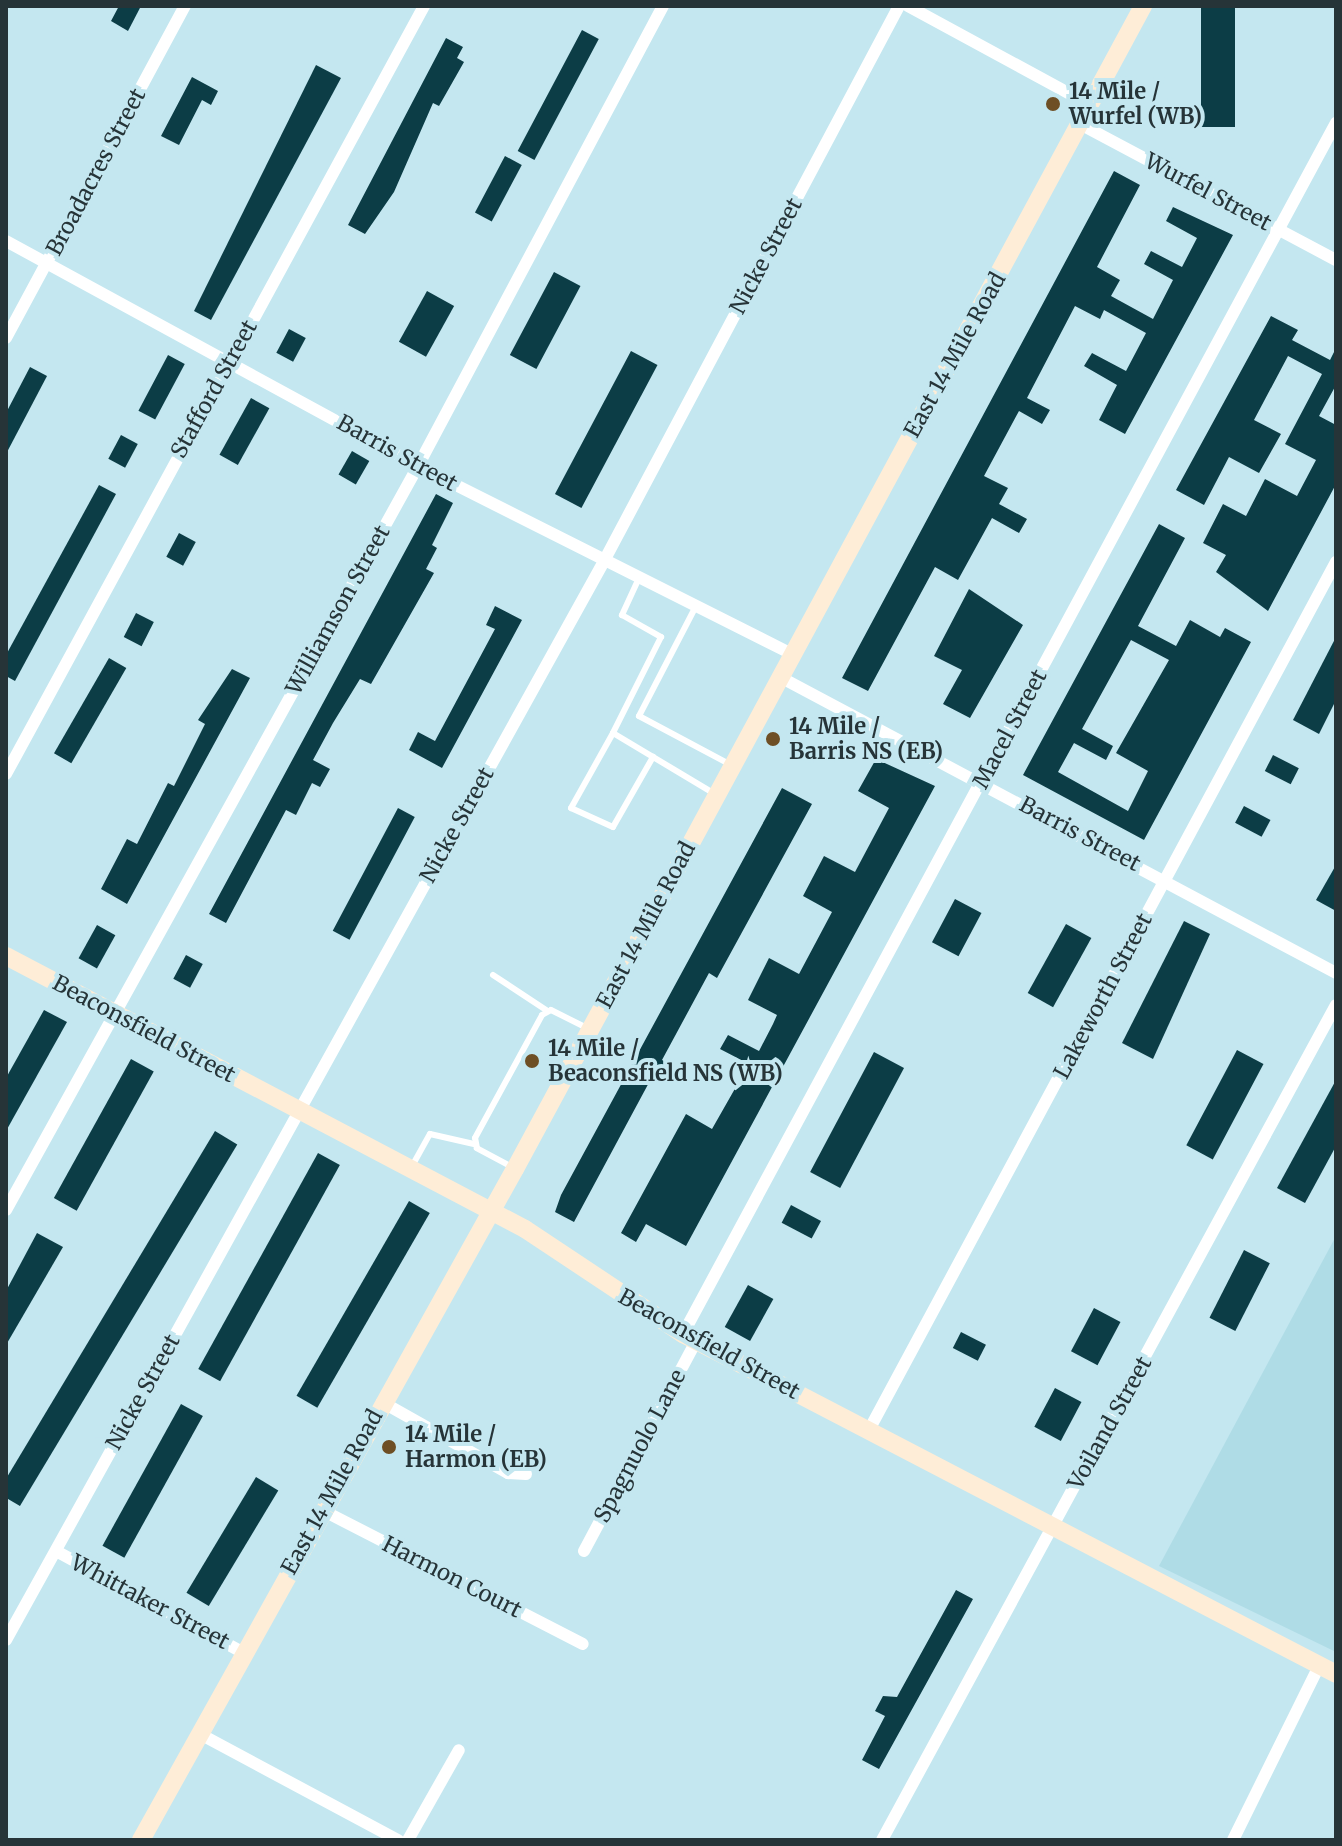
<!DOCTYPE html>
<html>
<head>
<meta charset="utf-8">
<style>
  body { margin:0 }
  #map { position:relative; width:1342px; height:1846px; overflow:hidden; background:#c4e7f0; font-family:Merriweather,serif }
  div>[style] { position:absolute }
  .built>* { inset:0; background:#afdce6 }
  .building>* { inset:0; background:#0c3d46; transform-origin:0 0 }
  .lane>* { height:6px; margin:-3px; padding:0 3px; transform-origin:3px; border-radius:3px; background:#fff }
  .street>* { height:12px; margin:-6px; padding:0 6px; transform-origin:6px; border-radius:6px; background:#fff }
  .secondary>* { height:18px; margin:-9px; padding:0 9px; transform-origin:9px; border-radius:9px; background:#feedd7 }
  .dots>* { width:22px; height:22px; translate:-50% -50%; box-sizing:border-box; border:4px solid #c4e7f0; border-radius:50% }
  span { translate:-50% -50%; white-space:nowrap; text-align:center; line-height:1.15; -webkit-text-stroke:8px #c4e7f0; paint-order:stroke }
  .poi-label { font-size:22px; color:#263438; font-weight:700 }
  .left { translate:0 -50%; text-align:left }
  .street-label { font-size:22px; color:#263438 }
  .frame { position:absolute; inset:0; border:8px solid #263438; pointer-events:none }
</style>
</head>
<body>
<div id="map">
  <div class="built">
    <i style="clip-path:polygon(1336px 1236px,1336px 1652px,1159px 1566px)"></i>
  </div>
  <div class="building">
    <i style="clip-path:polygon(119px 6px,141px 6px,128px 31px,111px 21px)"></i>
    <i style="left:1201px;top:6px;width:34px;height:121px"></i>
    <i style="left:582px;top:30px;width:19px;height:137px;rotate:28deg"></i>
    <i style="clip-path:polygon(446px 38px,463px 47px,457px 58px,464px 62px,439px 106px,433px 103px,394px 192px,365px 234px,348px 225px)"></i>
    <i style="clip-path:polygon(316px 65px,341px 78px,211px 320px,194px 311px)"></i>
    <i style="clip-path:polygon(192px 77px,218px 91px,211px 105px,202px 100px,179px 145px,161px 136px)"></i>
    <i style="left:505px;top:156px;width:19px;height:64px;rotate:28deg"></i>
    <i style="clip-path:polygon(1114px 171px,1140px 185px,1097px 267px,1120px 280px,1111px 296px,1153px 319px,1173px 280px,1144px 264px,1151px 251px,1182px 267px,1197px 238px,1166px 221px,1173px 207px,1233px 235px,1125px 434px,1099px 420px,1117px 385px,1084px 366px,1092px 353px,1126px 371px,1146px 333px,1104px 310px,1100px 319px,1075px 306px,1027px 398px,1050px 410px,1042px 424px,1019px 411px,984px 476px,1008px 488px,999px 504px,1027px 519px,1019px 533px,992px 518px,958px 580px,935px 567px,868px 691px,842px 678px)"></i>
    <i style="left:554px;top:272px;width:30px;height:94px;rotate:28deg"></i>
    <i style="left:427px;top:291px;width:31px;height:58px;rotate:29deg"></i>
    <i style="clip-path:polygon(1271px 316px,1298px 330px,1292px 340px,1330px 360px,1336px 348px,1336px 385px,1319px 416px,1336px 425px,1336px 484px,1268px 611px,1216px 572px,1226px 555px,1203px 543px,1223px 504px,1246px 516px,1265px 479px,1297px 496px,1316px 460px,1285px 444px,1322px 374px,1288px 356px,1254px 420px,1281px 434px,1259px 473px,1229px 457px,1204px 505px,1176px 490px)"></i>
    <i style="left:289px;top:329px;width:19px;height:27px;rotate:28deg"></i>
    <i style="left:631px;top:351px;width:30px;height:162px;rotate:28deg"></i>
    <i style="left:168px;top:355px;width:19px;height:63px;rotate:28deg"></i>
    <i style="clip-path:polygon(30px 367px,47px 376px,6px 454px,6px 413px)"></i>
    <i style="left:251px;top:398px;width:21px;height:65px;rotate:29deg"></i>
    <i style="left:121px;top:435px;width:19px;height:27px;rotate:28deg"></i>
    <i style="left:352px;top:451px;width:20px;height:27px;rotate:30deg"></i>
    <i style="clip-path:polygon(99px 485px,116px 494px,15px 681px,6px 676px,6px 655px)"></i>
    <i style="clip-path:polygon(436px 494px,453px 503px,432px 545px,437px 548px,426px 569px,434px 573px,371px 684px,360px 679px,333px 723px,313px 760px,330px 769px,320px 787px,312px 783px,296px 815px,286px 810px,226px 923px,209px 914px)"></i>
    <i style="clip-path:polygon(evenodd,1159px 524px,1185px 538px,1138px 626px,1176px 646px,1190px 620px,1220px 637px,1225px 628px,1251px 642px,1144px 840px,1023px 775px,1159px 524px,1131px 640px,1169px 660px,1116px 753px,1148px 771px,1128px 811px,1058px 772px,1074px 743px,1106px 760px,1113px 746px,1082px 729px,1131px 640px)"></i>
    <i style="left:179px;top:533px;width:19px;height:27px;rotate:28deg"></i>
    <i style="clip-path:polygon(969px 589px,1023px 625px,970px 718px,943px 704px,962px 670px,934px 656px)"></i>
    <i style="clip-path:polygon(495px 606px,522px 620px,442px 768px,409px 750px,418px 732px,435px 741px,495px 629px,486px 625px)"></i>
    <i style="left:136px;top:613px;width:20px;height:27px;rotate:27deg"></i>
    <i style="clip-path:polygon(1336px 637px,1336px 700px,1319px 734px,1293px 720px)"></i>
    <i style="left:109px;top:658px;width:20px;height:110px;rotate:30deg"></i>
    <i style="clip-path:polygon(232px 669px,250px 678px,127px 904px,101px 889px,127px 839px,137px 844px,168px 783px,174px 786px,205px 724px,198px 720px)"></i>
    <i style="left:1273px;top:755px;width:29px;height:18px;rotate:27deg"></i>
    <i style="clip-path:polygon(876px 759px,935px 786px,686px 1246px,646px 1224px,636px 1242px,621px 1233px,686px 1114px,712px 1129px,749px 1064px,720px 1049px,728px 1035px,759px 1051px,773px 1024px,777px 1015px,748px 1000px,769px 958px,799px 974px,832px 912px,803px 896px,824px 856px,855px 872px,889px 808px,858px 791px)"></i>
    <i style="clip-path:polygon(782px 788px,812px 804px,717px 978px,709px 973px,662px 1060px,670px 1064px,661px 1081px,652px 1077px,574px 1222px,555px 1212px,561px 1195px)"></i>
    <i style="left:1244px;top:806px;width:30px;height:19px;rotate:28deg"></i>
    <i style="left:398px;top:808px;width:19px;height:139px;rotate:28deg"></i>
    <i style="clip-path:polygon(1336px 865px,1336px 911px,1316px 900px)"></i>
    <i style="left:955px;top:899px;width:30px;height:49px;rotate:28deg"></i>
    <i style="clip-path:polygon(1184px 921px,1210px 934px,1153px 1059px,1122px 1043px)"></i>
    <i style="left:1066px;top:924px;width:29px;height:79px;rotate:29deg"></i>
    <i style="left:97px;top:925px;width:21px;height:38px;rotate:29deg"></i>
    <i style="left:186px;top:955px;width:19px;height:27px;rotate:28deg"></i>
    <i style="clip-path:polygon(44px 1010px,67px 1022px,6px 1131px,6px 1078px)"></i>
    <i style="left:1237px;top:1050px;width:30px;height:108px;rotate:28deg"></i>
    <i style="left:874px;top:1052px;width:34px;height:136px;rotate:28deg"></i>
    <i style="left:131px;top:1059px;width:26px;height:159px;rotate:29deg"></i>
    <i style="clip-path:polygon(1336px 1080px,1336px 1146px,1305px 1203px,1277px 1188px)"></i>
    <i style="left:215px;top:1131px;width:26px;height:422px;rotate:31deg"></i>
    <i style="left:318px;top:1153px;width:25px;height:247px;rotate:29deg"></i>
    <i style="left:409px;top:1201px;width:24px;height:225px;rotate:30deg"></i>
    <i style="left:791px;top:1205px;width:34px;height:20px;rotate:28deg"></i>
    <i style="clip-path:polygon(37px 1233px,63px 1247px,6px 1345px,6px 1291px)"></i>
    <i style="left:1244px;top:1250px;width:29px;height:76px;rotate:27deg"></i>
    <i style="left:748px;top:1285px;width:29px;height:48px;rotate:29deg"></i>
    <i style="left:1094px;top:1308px;width:30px;height:49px;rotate:28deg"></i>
    <i style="left:961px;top:1332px;width:28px;height:18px;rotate:27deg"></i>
    <i style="left:1055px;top:1388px;width:30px;height:44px;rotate:28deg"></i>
    <i style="left:181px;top:1404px;width:25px;height:162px;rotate:29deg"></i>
    <i style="left:256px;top:1477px;width:26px;height:135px;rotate:31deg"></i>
    <i style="clip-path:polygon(956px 1590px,973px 1599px,879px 1769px,862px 1760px,885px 1716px,875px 1711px,883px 1696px,897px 1697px)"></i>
  </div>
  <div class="lane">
    <i style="left:639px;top:578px;width:41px;rotate:114.7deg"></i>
    <i style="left:622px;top:615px;width:45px;rotate:29.4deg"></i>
    <i style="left:661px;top:637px;width:107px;rotate:116.6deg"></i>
    <i style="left:613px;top:733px;width:119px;rotate:30.9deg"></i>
    <i style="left:696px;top:606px;width:124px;rotate:117.4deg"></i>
    <i style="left:639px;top:716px;width:104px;rotate:28deg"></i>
    <i style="left:613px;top:733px;width:86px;rotate:119.2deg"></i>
    <i style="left:571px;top:808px;width:46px;rotate:24.3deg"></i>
    <i style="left:613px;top:827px;width:81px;rotate:-60.3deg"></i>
    <i style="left:493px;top:975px;width:64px;rotate:33.4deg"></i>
    <i style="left:512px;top:1167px;width:40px;rotate:-152deg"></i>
    <i style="left:477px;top:1148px;width:10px;rotate:-101deg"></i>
    <i style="left:475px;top:1138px;width:140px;rotate:-61.4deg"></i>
    <i style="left:542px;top:1015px;width:10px;rotate:-29deg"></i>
    <i style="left:551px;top:1010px;width:42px;rotate:26.6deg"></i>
    <i style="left:411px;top:1168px;width:39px;rotate:-61deg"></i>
    <i style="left:430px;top:1134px;width:45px;rotate:12.8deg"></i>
  </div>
  <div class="street">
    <i style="left:908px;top:6px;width:207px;rotate:28.5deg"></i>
    <i style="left:1080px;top:124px;width:290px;rotate:28deg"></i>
    <i style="left:6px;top:241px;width:469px;rotate:28.6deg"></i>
    <i style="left:418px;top:466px;width:419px;rotate:26.7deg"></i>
    <i style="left:6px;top:338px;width:377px;rotate:-61.7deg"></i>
    <i style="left:780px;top:677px;width:630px;rotate:28.03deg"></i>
    <i style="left:6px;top:774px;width:874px;rotate:-61.44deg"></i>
    <i style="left:6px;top:1210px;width:850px;rotate:-61.02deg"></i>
    <i style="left:418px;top:466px;width:521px;rotate:-61.96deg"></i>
    <i style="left:683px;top:1334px;width:1376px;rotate:-61.67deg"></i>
    <i style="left:382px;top:1402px;width:145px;rotate:29.4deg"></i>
    <i style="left:508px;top:1473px;width:18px;rotate:3deg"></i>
    <i style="left:869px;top:1430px;width:986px;rotate:-61.72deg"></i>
    <i style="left:322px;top:1510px;width:293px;rotate:27.2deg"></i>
    <i style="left:56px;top:1551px;width:214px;rotate:28.5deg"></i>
    <i style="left:584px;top:1551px;width:238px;rotate:-61.9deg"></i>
    <i style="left:6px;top:1640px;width:1234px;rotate:-61deg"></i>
    <i style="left:604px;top:561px;width:629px;rotate:-62.01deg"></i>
    <i style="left:200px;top:1734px;width:225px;rotate:28.2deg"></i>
    <i style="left:408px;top:1840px;width:103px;rotate:-60.5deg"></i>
    <i style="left:882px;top:1840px;width:950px;rotate:-61.47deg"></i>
    <i style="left:1233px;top:1840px;width:194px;rotate:-63.7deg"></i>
  </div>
  <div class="secondary">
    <i style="left:6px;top:956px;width:586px;rotate:27.74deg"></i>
    <i style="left:525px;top:1229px;width:190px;rotate:33.6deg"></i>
    <i style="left:683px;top:1334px;width:736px;rotate:27.5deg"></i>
    <i style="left:141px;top:1840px;width:768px;rotate:-60.87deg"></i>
    <i style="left:515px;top:1169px;width:1322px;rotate:-61.63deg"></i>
  </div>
  <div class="dots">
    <i style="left:1053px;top:104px;background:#6e4f25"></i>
    <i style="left:773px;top:739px;background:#6e4f25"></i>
    <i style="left:532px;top:1061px;background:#6e4f25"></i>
    <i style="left:389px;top:1447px;background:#6e4f25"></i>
  </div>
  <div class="poi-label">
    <span class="left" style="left:1069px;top:104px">14 Mile /<br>Wurfel (WB)</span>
    <span class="left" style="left:789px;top:739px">14 Mile /<br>Barris NS (EB)</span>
    <span class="left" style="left:548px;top:1061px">14 Mile /<br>Beaconsfield NS (WB)</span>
    <span class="left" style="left:405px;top:1447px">14 Mile /<br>Harmon (EB)</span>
  </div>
  <div class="street-label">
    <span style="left:96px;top:172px;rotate:-62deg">Broadacres Street</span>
    <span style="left:1208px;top:192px;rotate:28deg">Wurfel Street</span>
    <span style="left:766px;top:256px;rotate:-62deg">Nicke Street</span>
    <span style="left:955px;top:355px;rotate:-61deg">East 14 Mile Road</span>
    <span style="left:214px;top:389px;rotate:-61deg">Stafford Street</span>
    <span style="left:397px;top:453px;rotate:29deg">Barris Street</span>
    <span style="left:338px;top:610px;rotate:-61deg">Williamson Street</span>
    <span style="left:1010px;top:729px;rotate:-62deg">Macel Street</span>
    <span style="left:457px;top:825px;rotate:-61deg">Nicke Street</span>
    <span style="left:1080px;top:834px;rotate:28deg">Barris Street</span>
    <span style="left:646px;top:925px;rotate:-62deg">East 14 Mile Road</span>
    <span style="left:1103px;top:996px;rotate:-62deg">Lakeworth Street</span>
    <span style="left:144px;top:1029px;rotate:28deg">Beaconsfield Street</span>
    <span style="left:709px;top:1344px;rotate:29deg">Beaconsfield Street</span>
    <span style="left:143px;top:1392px;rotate:-61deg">Nicke Street</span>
    <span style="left:1110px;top:1423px;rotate:-61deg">Voiland Street</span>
    <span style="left:640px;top:1446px;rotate:-62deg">Spagnuolo Lane</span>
    <span style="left:332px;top:1492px;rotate:-61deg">East 14 Mile Road</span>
    <span style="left:452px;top:1577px;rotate:27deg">Harmon Court</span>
    <span style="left:150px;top:1602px;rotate:28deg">Whittaker Street</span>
  </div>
  <div class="frame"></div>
</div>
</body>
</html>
